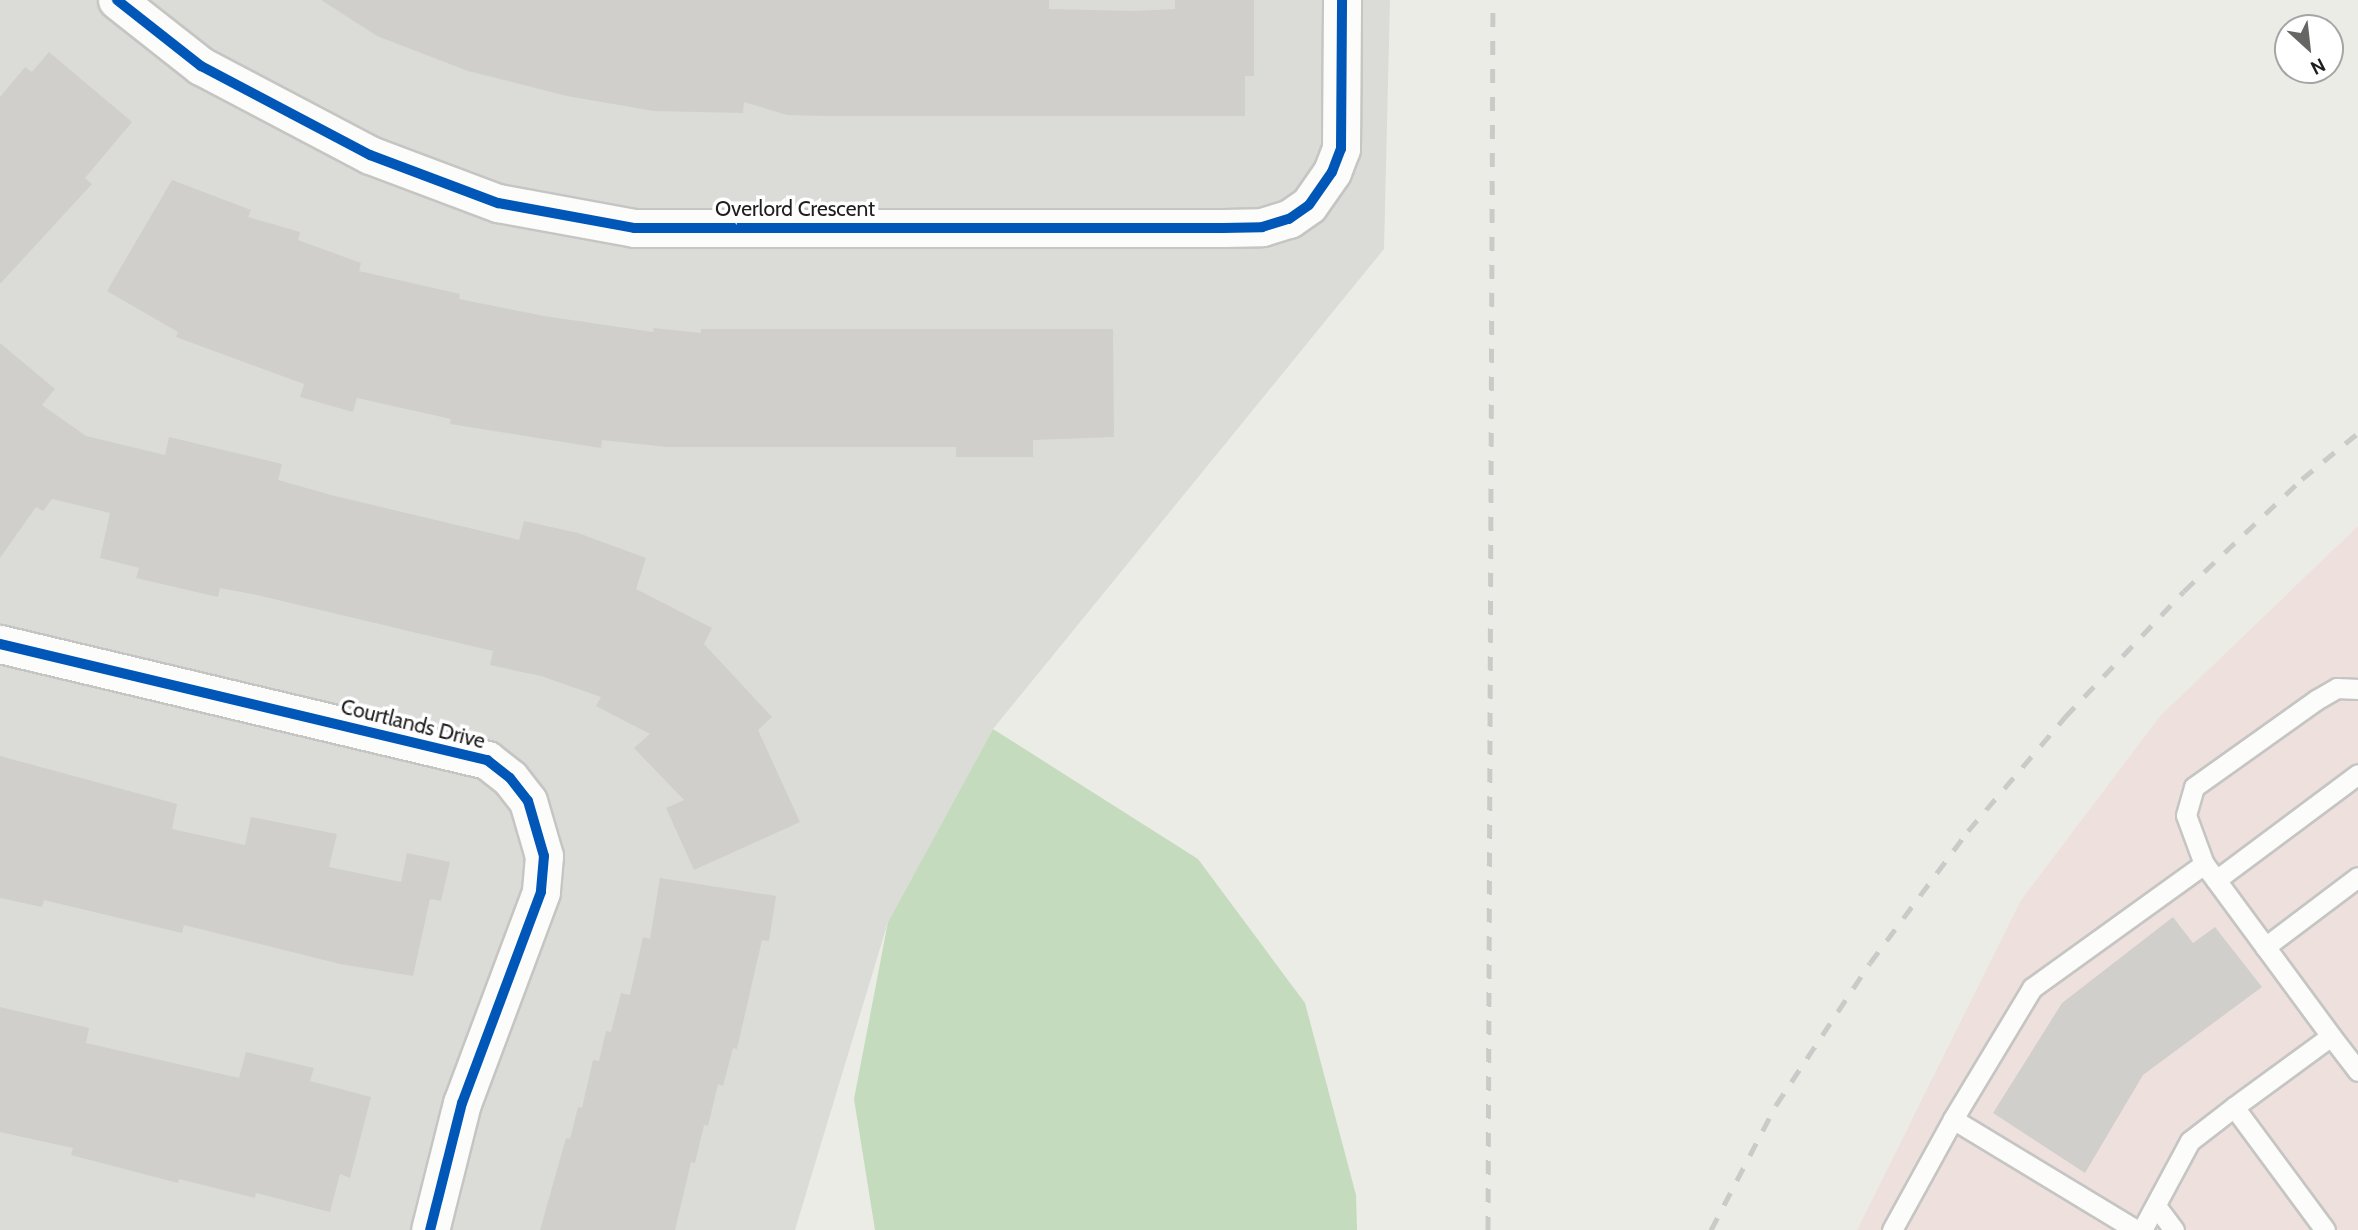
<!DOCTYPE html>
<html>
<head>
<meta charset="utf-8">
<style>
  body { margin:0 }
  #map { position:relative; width:2358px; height:1230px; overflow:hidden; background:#ecece7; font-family:Cabin,sans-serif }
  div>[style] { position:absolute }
  .residential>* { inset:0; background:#dbdbd8 }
  .commercial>* { inset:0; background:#eee1dd }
  .forest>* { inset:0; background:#c4dbbd }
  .building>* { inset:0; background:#d0cfcc }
  .roads { filter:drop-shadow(2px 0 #c5c5c3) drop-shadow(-2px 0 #c5c5c3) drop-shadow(0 2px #c5c5c3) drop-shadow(0 -2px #c5c5c3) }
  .lane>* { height:19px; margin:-9.5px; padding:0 9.5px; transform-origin:9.5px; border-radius:9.5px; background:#fcfcfb }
  .street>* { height:37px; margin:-18.5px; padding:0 18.5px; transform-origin:18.5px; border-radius:18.5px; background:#fcfcfb }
  .rail>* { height:5px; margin-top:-2.5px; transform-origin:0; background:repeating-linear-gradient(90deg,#cacac9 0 14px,transparent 0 28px) }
  .cycleway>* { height:10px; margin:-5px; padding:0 5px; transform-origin:5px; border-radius:5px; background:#0057b8 }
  span { translate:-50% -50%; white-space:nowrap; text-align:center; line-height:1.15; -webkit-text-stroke:7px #fff; paint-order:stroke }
  .street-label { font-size:21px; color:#1e1e1e }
  .north { position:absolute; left:2274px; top:14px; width:70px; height:70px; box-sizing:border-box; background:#fff; border:2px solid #a5a5a5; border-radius:50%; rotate:153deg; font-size:19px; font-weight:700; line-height:28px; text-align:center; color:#1e1e1e }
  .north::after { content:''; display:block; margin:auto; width:24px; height:32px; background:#666664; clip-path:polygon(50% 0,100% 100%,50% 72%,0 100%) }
</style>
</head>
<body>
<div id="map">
  <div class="residential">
    <i style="clip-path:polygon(0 0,1390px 0,1384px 249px,993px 729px,888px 922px,795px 1230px,0 1230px)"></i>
  </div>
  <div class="commercial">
    <i style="clip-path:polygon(2358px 526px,2358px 1230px,1857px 1230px,2021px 900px,2160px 716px)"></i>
  </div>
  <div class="forest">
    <i style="clip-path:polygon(993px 729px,1198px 859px,1305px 1003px,1356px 1195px,1357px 1230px,875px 1230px,854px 1099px,888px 922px)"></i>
  </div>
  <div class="building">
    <i style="clip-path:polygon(321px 0,1049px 0,1049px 9px,1135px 11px,1175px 9px,1175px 0,1254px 0,1254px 76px,1245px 76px,1245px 116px,826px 116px,787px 115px,744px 102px,743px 113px,654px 111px,567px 96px,468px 71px,377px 36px)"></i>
    <i style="clip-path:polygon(49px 52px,132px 122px,85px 178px,92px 184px,0 284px,0 97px,25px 67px,32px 72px)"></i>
    <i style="clip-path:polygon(172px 180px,251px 210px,248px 217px,300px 232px,298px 240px,361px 263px,359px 271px,460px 294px,459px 299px,544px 316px,653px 332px,654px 328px,701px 333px,701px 329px,1113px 329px,1114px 437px,1033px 440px,1033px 457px,956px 457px,956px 447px,667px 447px,602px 440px,601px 448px,450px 424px,451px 419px,357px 398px,353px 412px,300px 397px,304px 384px,176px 337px,178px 332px,107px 291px)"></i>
    <i style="clip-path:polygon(0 343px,55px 389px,42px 405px,86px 436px,165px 455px,169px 437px,282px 464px,278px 480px,331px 495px,519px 540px,524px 521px,578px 533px,646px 558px,636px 589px,712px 628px,704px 644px,772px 717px,758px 730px,800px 822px,694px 870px,666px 808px,684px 800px,634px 748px,650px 734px,596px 706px,601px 697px,541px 676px,490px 665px,493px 651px,257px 595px,220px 588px,218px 597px,136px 578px,139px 568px,100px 558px,110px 513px,52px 499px,43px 511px,36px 507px,0 558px)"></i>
    <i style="clip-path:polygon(0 756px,177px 804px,172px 829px,245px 845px,251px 817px,337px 834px,329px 867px,401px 882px,407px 853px,450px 862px,441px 901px,430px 899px,413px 976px,340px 964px,184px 925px,182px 933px,44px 900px,42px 907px,0 898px)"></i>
    <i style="clip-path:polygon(660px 878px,776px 896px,769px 941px,762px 940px,737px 1049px,733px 1048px,723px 1086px,718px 1084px,708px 1126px,704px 1125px,695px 1163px,691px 1162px,675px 1230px,540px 1230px,566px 1138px,570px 1139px,578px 1107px,582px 1108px,593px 1060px,599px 1061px,606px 1031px,611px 1032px,621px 993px,630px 995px,643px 937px,650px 939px)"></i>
    <i style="clip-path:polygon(2173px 917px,2193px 943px,2215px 927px,2262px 987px,2143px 1075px,2085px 1173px,1993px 1113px,2062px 1003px)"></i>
    <i style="clip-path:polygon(0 1007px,89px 1028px,86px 1043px,239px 1078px,246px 1052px,314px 1068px,310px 1081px,371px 1097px,350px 1178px,340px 1174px,330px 1212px,256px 1193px,255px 1198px,179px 1179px,178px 1183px,71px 1155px,73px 1148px,0 1132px)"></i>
  </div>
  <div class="roads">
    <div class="lane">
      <i style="left:2216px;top:880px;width:177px;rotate:-36.7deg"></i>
      <i style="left:2265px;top:947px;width:116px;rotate:-37deg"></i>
      <i style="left:2331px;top:1036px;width:214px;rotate:-126.4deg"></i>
      <i style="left:2204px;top:864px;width:52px;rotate:-110.2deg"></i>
      <i style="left:2186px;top:815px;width:29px;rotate:-74deg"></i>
      <i style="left:2194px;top:787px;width:150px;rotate:-35.5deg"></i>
      <i style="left:2316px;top:700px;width:24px;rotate:-30deg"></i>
      <i style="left:2337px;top:688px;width:21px;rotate:3deg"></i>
      <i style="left:2234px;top:1107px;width:153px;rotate:53.5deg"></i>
      <i style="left:2156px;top:1206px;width:30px;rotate:53deg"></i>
      <i style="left:1892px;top:1230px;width:127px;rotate:-61.2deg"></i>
      <i style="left:2136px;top:1230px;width:214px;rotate:-148.8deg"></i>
      <i style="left:1953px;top:1119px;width:153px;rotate:-58.9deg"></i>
      <i style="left:2032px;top:988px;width:212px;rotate:-35.8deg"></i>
      <i style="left:2142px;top:1230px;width:101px;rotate:-61.7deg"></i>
      <i style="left:2190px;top:1141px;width:56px;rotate:-37.7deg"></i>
      <i style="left:2234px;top:1107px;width:120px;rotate:-36.2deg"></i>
      <i style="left:2331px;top:1036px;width:44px;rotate:52.4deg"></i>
    </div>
    <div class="street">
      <i style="left:117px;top:0;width:107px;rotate:38.2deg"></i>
      <i style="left:201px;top:66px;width:191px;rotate:27.8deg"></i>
      <i style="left:370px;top:155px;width:137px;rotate:20.6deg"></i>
      <i style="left:498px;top:203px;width:138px;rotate:10.4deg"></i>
      <i style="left:634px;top:228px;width:589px"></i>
      <i style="left:1223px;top:228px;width:39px;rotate:-1deg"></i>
      <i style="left:1262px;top:227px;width:28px;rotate:-17deg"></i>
      <i style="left:1289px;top:219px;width:24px;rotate:-35deg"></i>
      <i style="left:1309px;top:205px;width:40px;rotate:-55.1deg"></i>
      <i style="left:1332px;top:172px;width:25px;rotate:-69deg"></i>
      <i style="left:1341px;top:149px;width:149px;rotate:-89.6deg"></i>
      <i style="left:0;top:644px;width:501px;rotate:13.4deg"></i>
      <i style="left:487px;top:760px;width:29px;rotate:38deg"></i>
      <i style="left:510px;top:778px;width:29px;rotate:52deg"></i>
      <i style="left:528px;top:801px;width:57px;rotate:73.8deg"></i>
      <i style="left:544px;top:856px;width:36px;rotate:95deg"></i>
      <i style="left:541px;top:892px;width:225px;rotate:110.5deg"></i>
      <i style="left:462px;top:1103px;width:131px;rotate:104.1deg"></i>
    </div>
  </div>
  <div class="rail">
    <i style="left:1488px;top:1230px;width:1230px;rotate:-89.77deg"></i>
    <i style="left:1711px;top:1230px;width:141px;rotate:-62.5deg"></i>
    <i style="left:1776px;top:1105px;width:170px;rotate:-56.5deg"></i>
    <i style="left:1870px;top:963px;width:164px;rotate:-53.4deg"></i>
    <i style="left:1968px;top:831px;width:150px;rotate:-49.6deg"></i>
    <i style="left:2065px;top:717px;width:173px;rotate:-46.6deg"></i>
    <i style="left:2184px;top:591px;width:163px;rotate:-43.5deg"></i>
    <i style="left:2302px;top:479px;width:72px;rotate:-39.4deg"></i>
  </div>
  <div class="cycleway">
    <i style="left:117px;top:0;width:107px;rotate:38.2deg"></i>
    <i style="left:201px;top:66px;width:191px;rotate:27.8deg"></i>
    <i style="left:370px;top:155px;width:137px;rotate:20.6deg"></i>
    <i style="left:498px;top:203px;width:138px;rotate:10.4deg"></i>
    <i style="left:634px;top:228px;width:589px"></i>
    <i style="left:1223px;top:228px;width:39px;rotate:-1deg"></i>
    <i style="left:1262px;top:227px;width:28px;rotate:-17deg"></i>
    <i style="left:1289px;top:219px;width:24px;rotate:-35deg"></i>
    <i style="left:1309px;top:205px;width:40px;rotate:-55.1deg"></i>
    <i style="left:1332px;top:172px;width:25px;rotate:-69deg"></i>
    <i style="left:1341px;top:149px;width:149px;rotate:-89.6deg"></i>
    <i style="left:0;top:644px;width:501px;rotate:13.4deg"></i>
    <i style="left:487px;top:760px;width:29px;rotate:38deg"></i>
    <i style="left:510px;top:778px;width:29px;rotate:52deg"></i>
    <i style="left:528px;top:801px;width:57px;rotate:73.8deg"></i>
    <i style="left:544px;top:856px;width:36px;rotate:95deg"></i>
    <i style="left:541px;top:892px;width:225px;rotate:110.5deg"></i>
    <i style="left:462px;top:1103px;width:131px;rotate:104.1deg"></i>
  </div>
  <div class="street-label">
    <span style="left:795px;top:209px">Overlord Crescent</span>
    <span style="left:413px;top:724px;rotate:14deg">Courtlands Drive</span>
  </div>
  <div class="north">N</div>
</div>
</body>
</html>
